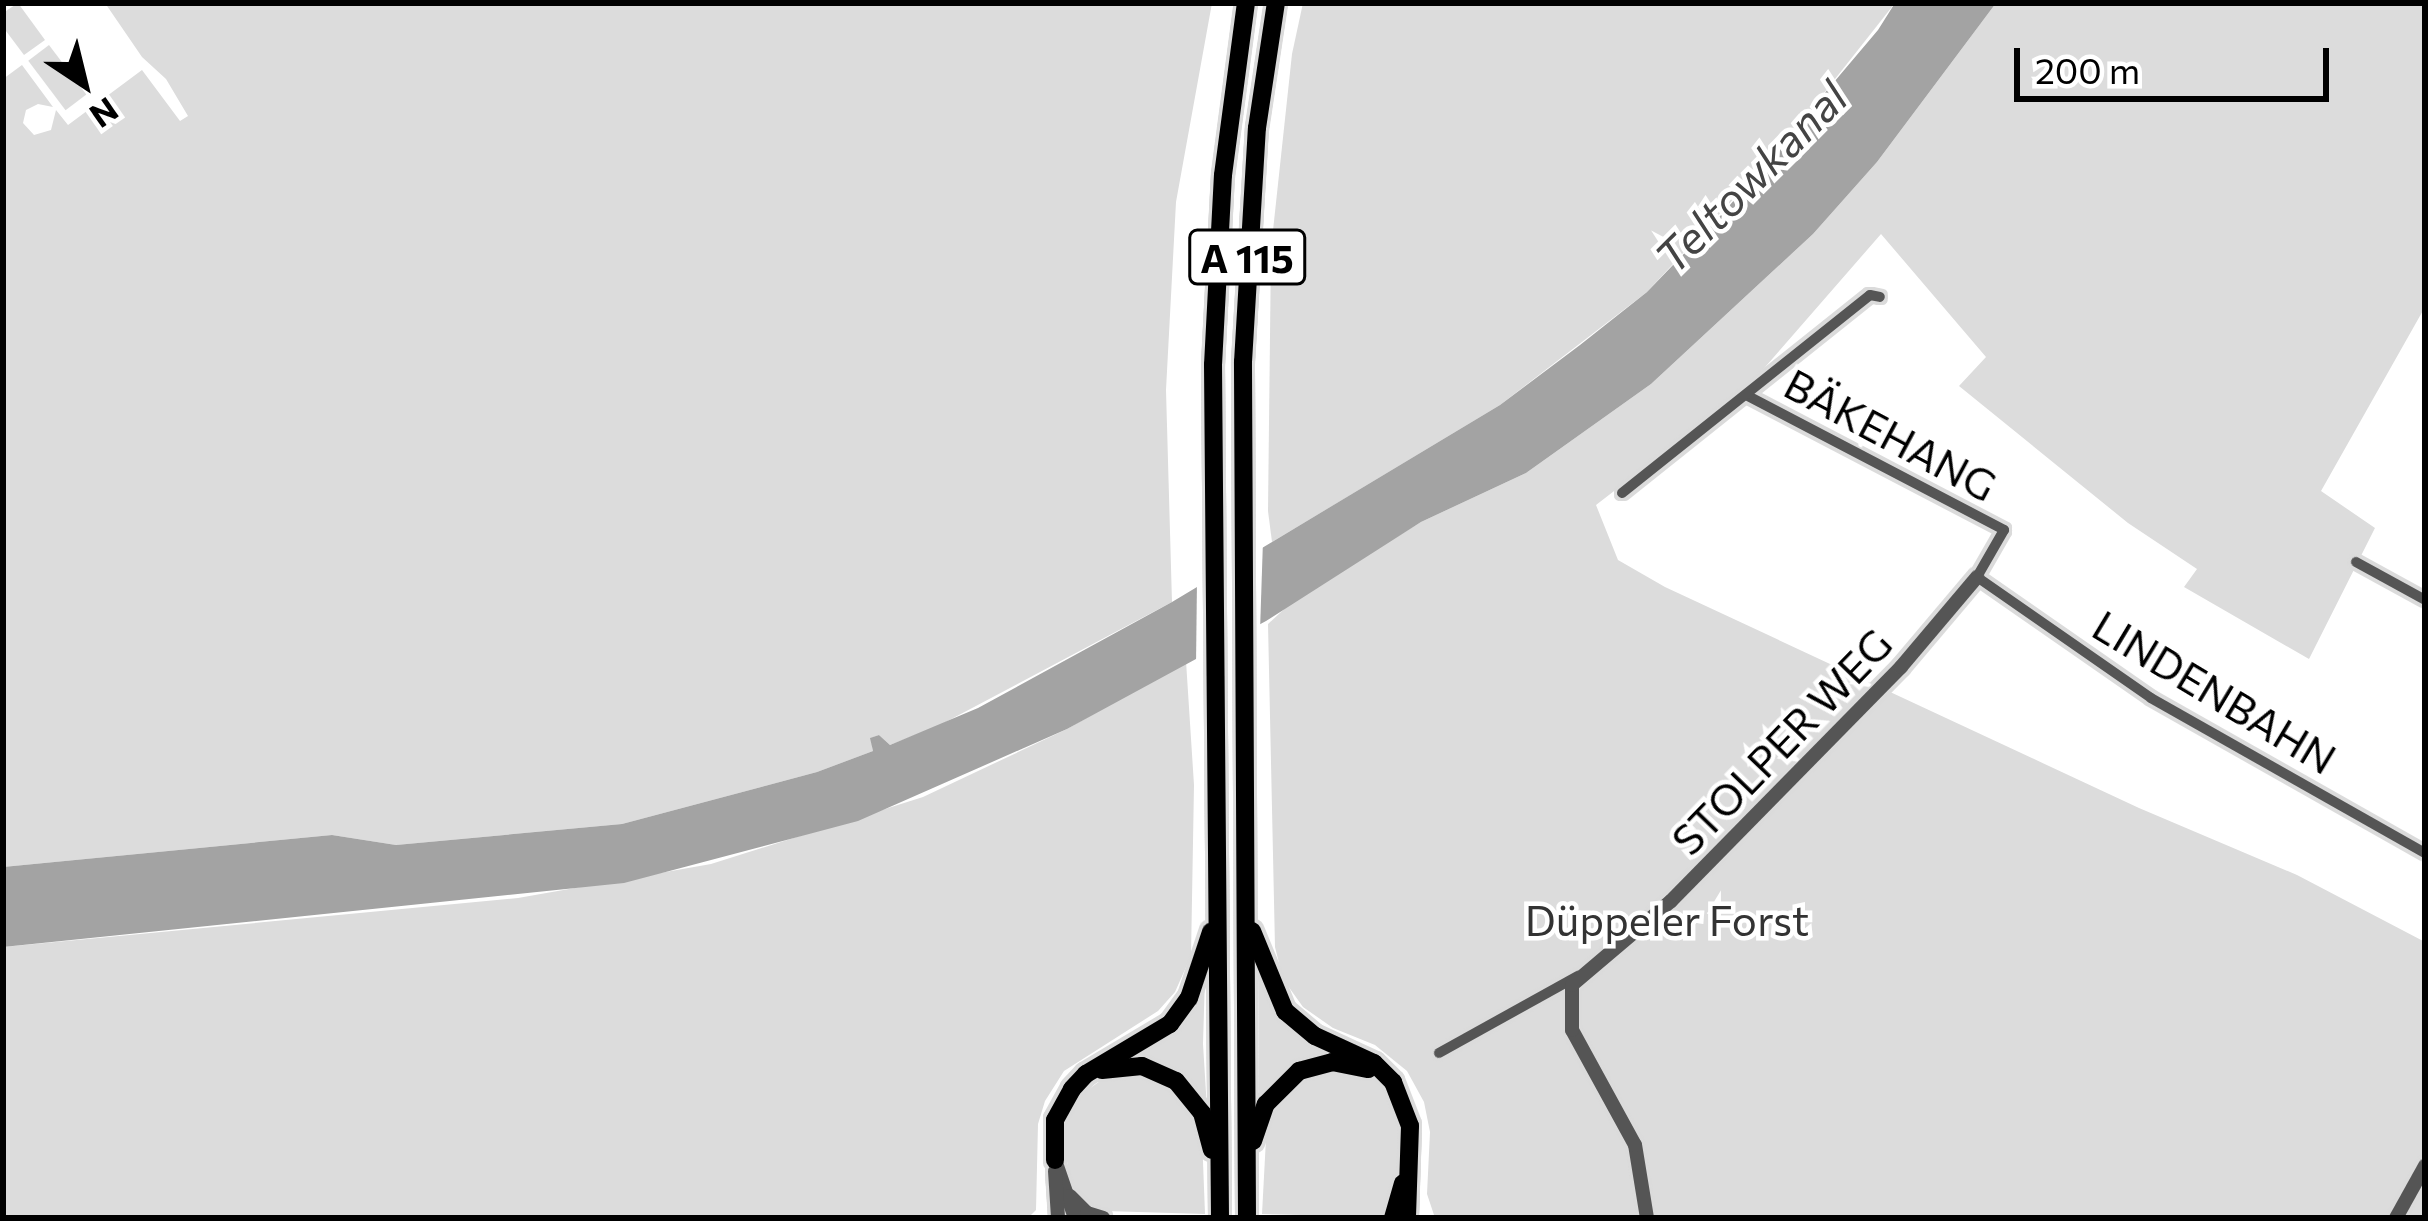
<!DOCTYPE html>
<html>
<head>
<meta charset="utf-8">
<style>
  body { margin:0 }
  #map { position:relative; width:2428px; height:1221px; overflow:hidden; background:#fff; font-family:Commissioner,sans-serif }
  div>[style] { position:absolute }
  .green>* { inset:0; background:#dcdcdc; transform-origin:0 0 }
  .water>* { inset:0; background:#a3a3a3 }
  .pier>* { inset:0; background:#fff }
  .roads { filter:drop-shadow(3px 0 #dbdbdb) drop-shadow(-3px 0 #dbdbdb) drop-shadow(0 3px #dbdbdb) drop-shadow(0 -3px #dbdbdb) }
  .minor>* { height:10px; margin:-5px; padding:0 5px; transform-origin:5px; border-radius:5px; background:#555 }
  .tertiary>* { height:14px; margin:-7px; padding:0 7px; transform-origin:7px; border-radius:7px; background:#555 }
  .motorway>* { height:18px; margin:-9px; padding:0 9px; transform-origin:9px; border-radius:9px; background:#000 }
  span { translate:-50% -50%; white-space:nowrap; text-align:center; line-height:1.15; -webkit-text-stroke:9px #fff; paint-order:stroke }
  .shield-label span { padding:3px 9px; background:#fff; border:3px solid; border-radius:9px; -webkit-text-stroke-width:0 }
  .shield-label { font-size:39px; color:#000; font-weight:700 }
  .street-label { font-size:42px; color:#000 }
  .park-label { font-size:42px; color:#333 }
  .water-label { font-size:45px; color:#444; font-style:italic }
  .frame { position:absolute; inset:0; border:6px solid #000; pointer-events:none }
  .north { position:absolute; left:24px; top:24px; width:120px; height:120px; -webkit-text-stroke:9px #fff; paint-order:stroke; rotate:145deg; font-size:33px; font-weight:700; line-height:48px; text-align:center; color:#000 }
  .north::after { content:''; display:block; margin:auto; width:42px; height:54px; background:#000; clip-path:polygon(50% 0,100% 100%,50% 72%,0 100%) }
  .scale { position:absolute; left:2014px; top:48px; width:315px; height:54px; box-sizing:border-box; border:6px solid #000; border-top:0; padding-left:15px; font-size:36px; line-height:42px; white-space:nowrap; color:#000; -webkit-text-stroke:9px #fff; paint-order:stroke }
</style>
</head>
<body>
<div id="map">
  <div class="green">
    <i style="clip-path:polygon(18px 3px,45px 40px,24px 55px,3px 27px,3px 13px)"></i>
    <i style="clip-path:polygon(105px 3px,1212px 3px,1176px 202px,1166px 390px,1172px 602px,940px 725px,890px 745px,879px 735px,871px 738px,873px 751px,817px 772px,622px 824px,396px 845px,332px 835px,3px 867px,3px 79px,22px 65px,53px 107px,38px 104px,26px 110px,23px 123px,34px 135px,51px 130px,56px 110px,68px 125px,142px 70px,180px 121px,188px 116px,166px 79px,142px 57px)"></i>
    <i style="clip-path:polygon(1303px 3px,1895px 3px,1779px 150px,1647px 292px,1500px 405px,1272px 542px,1268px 511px,1271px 249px,1292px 54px)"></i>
    <i style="clip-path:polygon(1996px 3px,2425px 3px,2425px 307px,2321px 491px,2375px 528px,2309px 659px,2184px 587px,2197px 569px,2128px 523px,1959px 386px,1986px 357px,1881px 234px,1746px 389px,1596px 505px,1618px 560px,1665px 587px,2139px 808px,2297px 875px,2425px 942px,2425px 1218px,1435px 1218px,1427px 1194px,1430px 1132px,1424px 1102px,1407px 1071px,1375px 1045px,1333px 1028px,1303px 1007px,1283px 979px,1275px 947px,1268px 624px,1295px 599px,1421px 522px,1526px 473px,1651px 384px,1813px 234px,1877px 162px)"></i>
    <i style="left:49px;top:45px;width:62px;height:26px;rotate:53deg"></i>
    <i style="clip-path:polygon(1186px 661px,1194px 785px,1191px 956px,1175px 992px,1158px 1011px,1064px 1071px,1045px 1101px,1038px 1124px,1036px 1210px,1028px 1218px,3px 1218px,3px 947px,518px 898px,711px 864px,923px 797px,1067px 729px)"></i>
    <i style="clip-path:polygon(1258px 969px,1268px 993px,1354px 1058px,1330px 1058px,1259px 1113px)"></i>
    <i style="clip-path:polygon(1205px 977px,1203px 1044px,1207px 1109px,1189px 1089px,1116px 1063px,1144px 1051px,1176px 1026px)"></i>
    <i style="clip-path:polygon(1338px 1068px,1371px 1077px,1396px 1105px,1402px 1130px,1398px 1185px,1385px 1217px,1262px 1214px,1267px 1120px,1297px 1080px)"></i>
    <i style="clip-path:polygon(1108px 1075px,1146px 1075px,1166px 1083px,1190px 1107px,1202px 1136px,1205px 1214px,1105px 1211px,1075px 1195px,1062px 1141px,1063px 1124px,1077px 1098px)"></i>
  </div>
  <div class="water">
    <i style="clip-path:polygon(1895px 3px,1996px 3px,1877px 162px,1813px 234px,1651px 384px,1526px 473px,1421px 522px,1266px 621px,1067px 729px,858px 821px,624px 883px,3px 947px,3px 867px,332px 835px,396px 845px,622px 824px,817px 772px,873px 751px,870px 738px,879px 735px,890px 745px,978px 708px,1172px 602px,1500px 405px,1580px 345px,1647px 292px,1724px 212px,1878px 30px)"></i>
  </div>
  <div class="pier">
    <i style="clip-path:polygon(1263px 540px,1260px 631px,1196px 665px,1197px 580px)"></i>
  </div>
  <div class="roads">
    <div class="minor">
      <i style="left:1748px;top:396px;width:289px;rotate:27.6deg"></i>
      <i style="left:2004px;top:530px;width:54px;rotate:119.9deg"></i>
      <i style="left:1977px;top:577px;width:212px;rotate:34.8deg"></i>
      <i style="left:2151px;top:698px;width:315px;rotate:29.5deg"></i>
      <i style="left:1622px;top:493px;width:317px;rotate:-38.6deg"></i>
      <i style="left:1870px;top:295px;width:10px;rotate:11deg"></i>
      <i style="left:2356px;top:562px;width:79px;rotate:28.8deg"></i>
      <i style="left:1439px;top:1053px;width:159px;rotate:-29deg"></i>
    </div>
    <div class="tertiary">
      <i style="left:1055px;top:1160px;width:61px;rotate:71deg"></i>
      <i style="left:1055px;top:1171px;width:47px;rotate:86.3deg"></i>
      <i style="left:1070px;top:1196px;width:24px;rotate:45deg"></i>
      <i style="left:1087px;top:1213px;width:17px;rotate:17deg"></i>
      <i style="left:1647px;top:1218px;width:74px;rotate:-99.3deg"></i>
      <i style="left:1635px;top:1145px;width:131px;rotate:-118.7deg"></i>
      <i style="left:1572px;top:1030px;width:45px;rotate:-90deg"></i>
      <i style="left:1572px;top:985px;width:130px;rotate:-40.3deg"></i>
      <i style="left:1671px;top:901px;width:328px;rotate:-45.5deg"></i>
      <i style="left:1901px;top:667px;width:118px;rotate:-49.8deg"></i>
      <i style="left:2396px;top:1218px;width:60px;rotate:-60.9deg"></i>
    </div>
    <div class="motorway">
      <i style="left:1252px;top:931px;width:87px;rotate:67.6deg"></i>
      <i style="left:1285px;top:1011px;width:39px;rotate:40deg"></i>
      <i style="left:1315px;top:1036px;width:65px;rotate:24.6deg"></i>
      <i style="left:1374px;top:1063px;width:27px;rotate:45deg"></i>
      <i style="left:1393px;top:1082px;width:47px;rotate:68.9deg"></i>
      <i style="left:1410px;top:1126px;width:92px;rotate:91.9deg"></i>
      <i style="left:1102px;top:1070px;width:40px;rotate:-5.7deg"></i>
      <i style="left:1142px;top:1066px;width:37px;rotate:24deg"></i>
      <i style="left:1176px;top:1081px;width:41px;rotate:50.9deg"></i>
      <i style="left:1202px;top:1113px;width:38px;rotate:75deg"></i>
      <i style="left:1253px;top:1141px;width:39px;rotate:-71deg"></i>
      <i style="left:1266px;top:1104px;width:47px;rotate:-45deg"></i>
      <i style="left:1299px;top:1071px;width:34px;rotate:-15deg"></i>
      <i style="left:1332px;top:1062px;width:37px;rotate:11deg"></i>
      <i style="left:1055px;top:1160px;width:40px;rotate:-90deg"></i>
      <i style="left:1055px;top:1120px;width:35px;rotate:-61deg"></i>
      <i style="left:1072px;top:1089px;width:21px;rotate:-47deg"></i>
      <i style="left:1086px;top:1074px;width:98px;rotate:-30.8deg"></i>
      <i style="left:1170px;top:1024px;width:32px;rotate:-54deg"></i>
      <i style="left:1189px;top:998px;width:70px;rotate:-71.6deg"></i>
      <i style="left:1220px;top:1218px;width:853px;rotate:-90.47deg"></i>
      <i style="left:1213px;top:365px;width:190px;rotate:-87deg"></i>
      <i style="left:1223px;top:175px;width:174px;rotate:-82.4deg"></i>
      <i style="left:1247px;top:1218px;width:856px;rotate:-90.27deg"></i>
      <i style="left:1243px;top:362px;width:234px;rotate:-86.6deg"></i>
      <i style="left:1257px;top:128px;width:126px;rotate:-81.4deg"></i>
      <i style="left:1393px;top:1218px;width:36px;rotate:-74deg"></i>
    </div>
  </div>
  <div class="shield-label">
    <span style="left:1247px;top:257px">A 115</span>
  </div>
  <div class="street-label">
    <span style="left:1891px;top:434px;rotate:28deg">BÄKEHANG</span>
    <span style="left:2215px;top:691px;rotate:31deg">LINDENBAHN</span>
    <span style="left:1781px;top:741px;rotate:-46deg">STOLPER WEG</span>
  </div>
  <div class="park-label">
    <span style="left:1667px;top:919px">Düppeler Forst</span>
  </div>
  <div class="water-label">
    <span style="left:1750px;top:176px;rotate:-45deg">Teltowkanal</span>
  </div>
  <div class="frame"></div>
  <div class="north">N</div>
  <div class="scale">200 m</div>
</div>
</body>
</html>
